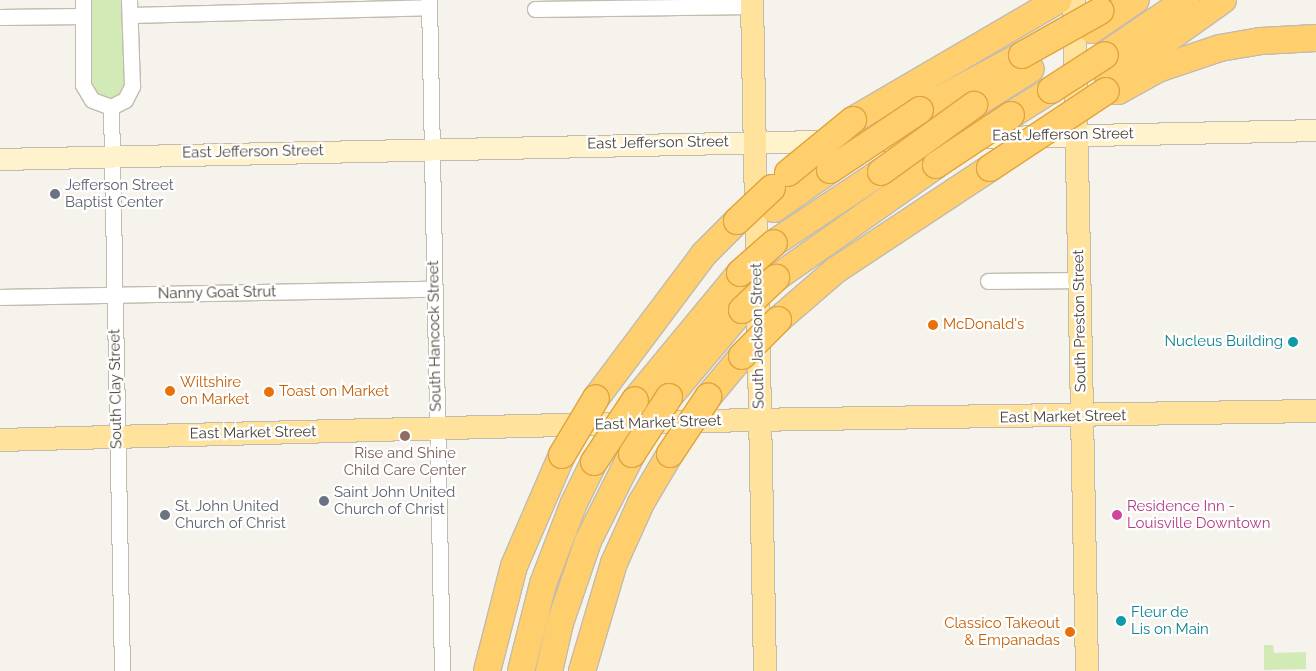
<!DOCTYPE html>
<html>
<head>
<meta charset="utf-8">
<style>
  body { margin:0 }
  #map { position:relative; width:1316px; height:671px; overflow:hidden; background:#f6f3ec; font-family:Raleway,sans-serif }
  div>[style] { position:absolute }
  .green>* { inset:0; background:#d2eab5 }
  .roads { filter:drop-shadow(1px 0 #c2bbae) drop-shadow(-1px 0 #c2bbae) drop-shadow(0 1px #c2bbae) drop-shadow(0 -1px #c2bbae) }
  .street>* { height:15px; margin:-7.5px; padding:0 7.5px; transform-origin:7.5px; border-radius:7.5px; background:#fff }
  .secondary>* { height:21px; margin:-10.5px; padding:0 10.5px; transform-origin:10.5px; border-radius:10.5px; background:#fff3cd }
  .primary>* { height:22px; margin:-11px; padding:0 11px; transform-origin:11px; border-radius:11px; background:#ffe39c }
  .highway>* { height:26px; margin:-13px; padding:0 13px; transform-origin:13px; border-radius:13px; background:#ffcf6e }
  .bridges { filter:drop-shadow(1px 0 #e0a43c) drop-shadow(-1px 0 #e0a43c) drop-shadow(0 1px #e0a43c) drop-shadow(0 -1px #e0a43c) }
  .highway-bridge>* { height:26px; margin:-13px; padding:0 13px; transform-origin:13px; border-radius:13px; background:#ffcf6e }
  .dots>* { width:14px; height:14px; translate:-50% -50%; box-sizing:border-box; border:2px solid #fff; border-radius:50% }
  span { translate:-50% -50%; white-space:nowrap; text-align:center; line-height:1.15; -webkit-text-stroke:4.5px #fff; paint-order:stroke }
  .street-label { font-size:15px; color:#4b4439 }
  .worship-label { font-size:15px; color:#5b616d }
  .left { translate:0 -50%; text-align:left }
  .food-label { font-size:15px; color:#c56008 }
  .right { translate:-100% -50%; text-align:right }
  .culture-label { font-size:15px; color:#0d838f }
  .education-label { font-size:15px; color:#785e54 }
  .hotel-label { font-size:15px; color:#b23c85 }
</style>
</head>
<body>
<div id="map">
  <div class="green">
    <i style="clip-path:polygon(88px 0,123px 0,126px 84px,123px 93px,113px 99px,104px 100px,90px 89px)"></i>
    <i style="clip-path:polygon(1264px 645px,1273px 645px,1274px 653px,1306px 652px,1306px 669px,1264px 670px)"></i>
  </div>
  <div class="roads">
    <div class="street">
      <i style="left:83px;top:0;width:85px;rotate:90deg"></i>
      <i style="left:83px;top:85px;width:17px;rotate:59deg"></i>
      <i style="left:92px;top:100px;width:20px;rotate:20deg"></i>
      <i style="left:111px;top:107px;width:16px;rotate:-27deg"></i>
      <i style="left:125px;top:100px;width:16px;rotate:-63deg"></i>
      <i style="left:132px;top:86px;width:86px;rotate:-92deg"></i>
      <i style="left:429px;top:0;width:671px;rotate:88.89deg"></i>
      <i style="left:535px;top:9px;width:217px;rotate:-0.8deg"></i>
      <i style="left:131px;top:15px;width:298px;rotate:-1.5deg"></i>
      <i style="left:0;top:17px;width:82px;rotate:-0.7deg"></i>
      <i style="left:111px;top:107px;width:564px;rotate:88.88deg"></i>
      <i style="left:988px;top:281px;width:91px;rotate:-0.6deg"></i>
      <i style="left:0;top:297px;width:435px;rotate:-1.1deg"></i>
    </div>
    <div class="secondary">
      <i style="left:0;top:159px;width:1316px;rotate:-1.26deg"></i>
    </div>
    <div class="primary">
      <i style="left:752px;top:0;width:671px;rotate:88.89deg"></i>
      <i style="left:1074px;top:0;width:671px;rotate:88.89deg"></i>
      <i style="left:0;top:440px;width:749px;rotate:-1.53deg"></i>
      <i style="left:749px;top:420px;width:567px;rotate:-0.91deg"></i>
    </div>
    <div class="highway">
      <i style="left:1223px;top:0;width:140px;rotate:144.6deg"></i>
      <i style="left:1109px;top:81px;width:10px;rotate:107deg"></i>
      <i style="left:1106px;top:91px;width:12px"></i>
      <i style="left:1118px;top:91px;width:46px;rotate:-28.8deg"></i>
      <i style="left:1158px;top:69px;width:65px;rotate:-18.7deg"></i>
      <i style="left:1220px;top:48px;width:42px;rotate:-9.7deg"></i>
      <i style="left:1261px;top:41px;width:55px;rotate:-3.1deg"></i>
      <i style="left:1092px;top:30px;width:53px;rotate:-34.3deg"></i>
      <i style="left:1105px;top:55px;width:98px;rotate:-34.2deg"></i>
      <i style="left:974px;top:105px;width:67px;rotate:-32.3deg"></i>
      <i style="left:920px;top:110px;width:116px;rotate:-28.3deg"></i>
      <i style="left:1011px;top:115px;width:47px;rotate:-32deg"></i>
      <i style="left:853px;top:120px;width:238px;rotate:-30.3deg"></i>
      <i style="left:774px;top:209px;width:68px;rotate:-34.9deg"></i>
      <i style="left:774px;top:243px;width:128px;rotate:-33.6deg"></i>
      <i style="left:776px;top:278px;width:196px;rotate:-35.2deg"></i>
      <i style="left:778px;top:320px;width:77px;rotate:-40.8deg"></i>
      <i style="left:836px;top:270px;width:185px;rotate:-33.5deg"></i>
      <i style="left:669px;top:397px;width:114px;rotate:-50deg"></i>
      <i style="left:708px;top:397px;width:53px;rotate:-50.3deg"></i>
      <i style="left:596px;top:398px;width:180px;rotate:-53.1deg"></i>
      <i style="left:704px;top:254px;width:47px;rotate:-45deg"></i>
      <i style="left:635px;top:400px;width:165px;rotate:-50.4deg"></i>
      <i style="left:487px;top:671px;width:108px;rotate:-75.6deg"></i>
      <i style="left:514px;top:566px;width:121px;rotate:-66.6deg"></i>
      <i style="left:521px;top:671px;width:90px;rotate:-75.8deg"></i>
      <i style="left:543px;top:584px;width:87px;rotate:-69.1deg"></i>
      <i style="left:574px;top:503px;width:46px;rotate:-64deg"></i>
      <i style="left:549px;top:671px;width:49px;rotate:-77.1deg"></i>
      <i style="left:560px;top:623px;width:87px;rotate:-71.1deg"></i>
      <i style="left:588px;top:541px;width:97px;rotate:-63.2deg"></i>
      <i style="left:582px;top:671px;width:113px;rotate:-73.5deg"></i>
      <i style="left:614px;top:563px;width:66px;rotate:-65.8deg"></i>
      <i style="left:641px;top:503px;width:57px;rotate:-59.4deg"></i>
    </div>
  </div>
  <div class="bridges">
    <div class="highway-bridge">
      <i style="left:1022px;top:55px;width:90px;rotate:-29.4deg"></i>
      <i style="left:1051px;top:90px;width:64px;rotate:-32.9deg"></i>
      <i style="left:936px;top:165px;width:90px;rotate:-33.7deg"></i>
      <i style="left:990px;top:168px;width:139px;rotate:-33.6deg"></i>
      <i style="left:830px;top:170px;width:108px;rotate:-33.7deg"></i>
      <i style="left:881px;top:172px;width:115px;rotate:-35.8deg"></i>
      <i style="left:788px;top:173px;width:84px;rotate:-39.2deg"></i>
      <i style="left:737px;top:221px;width:48px;rotate:-43.3deg"></i>
      <i style="left:740px;top:273px;width:45px;rotate:-41.4deg"></i>
      <i style="left:742px;top:310px;width:47px;rotate:-43.3deg"></i>
      <i style="left:742px;top:356px;width:51px;rotate:-45deg"></i>
      <i style="left:632px;top:454px;width:68px;rotate:-57deg"></i>
      <i style="left:670px;top:454px;width:69px;rotate:-56.3deg"></i>
      <i style="left:562px;top:455px;width:66px;rotate:-59.2deg"></i>
      <i style="left:594px;top:462px;width:74px;rotate:-56.5deg"></i>
    </div>
  </div>
  <div class="dots">
    <i style="left:55px;top:194px;background:#6b7280"></i>
    <i style="left:933px;top:325px;background:#e8710a"></i>
    <i style="left:1293px;top:342px;background:#0f9aa8"></i>
    <i style="left:170px;top:391px;background:#e8710a"></i>
    <i style="left:269px;top:392px;background:#e8710a"></i>
    <i style="left:405px;top:436px;background:#8d6e63"></i>
    <i style="left:324px;top:501px;background:#6b7280"></i>
    <i style="left:165px;top:515px;background:#6b7280"></i>
    <i style="left:1117px;top:515px;background:#d1479c"></i>
    <i style="left:1121px;top:621px;background:#0f9aa8"></i>
    <i style="left:1070px;top:632px;background:#e8710a"></i>
  </div>
  <div class="street-label">
    <span style="left:1063px;top:135px;rotate:-1deg">East Jefferson Street</span>
    <span style="left:658px;top:143px;rotate:-1deg">East Jefferson Street</span>
    <span style="left:253px;top:152px;rotate:-1deg">East Jefferson Street</span>
    <span style="left:217px;top:293px;rotate:-1deg">Nanny Goat Strut</span>
    <span style="left:1080px;top:321px;rotate:-91deg">South Preston Street</span>
    <span style="left:435px;top:336px;rotate:-91deg">South Hancock Street</span>
    <span style="left:758px;top:336px;rotate:-91deg">South Jackson Street</span>
    <span style="left:116px;top:389px;rotate:-91deg">South Clay Street</span>
    <span style="left:1063px;top:417px;rotate:-1deg">East Market Street</span>
    <span style="left:658px;top:423px;rotate:-2deg">East Market Street</span>
    <span style="left:253px;top:433px;rotate:-1deg">East Market Street</span>
  </div>
  <div class="worship-label">
    <span class="left" style="left:65px;top:194px">Jefferson Street<br>Baptist Center</span>
    <span class="left" style="left:334px;top:501px">Saint John United<br>Church of Christ</span>
    <span class="left" style="left:175px;top:515px">St. John United<br>Church of Christ</span>
  </div>
  <div class="food-label">
    <span class="left" style="left:943px;top:325px">McDonald's</span>
    <span class="left" style="left:180px;top:391px">Wiltshire<br>on Market</span>
    <span class="left" style="left:279px;top:392px">Toast on Market</span>
    <span class="right" style="left:1060px;top:632px">Classico Takeout<br>&amp; Empanadas</span>
  </div>
  <div class="culture-label">
    <span class="right" style="left:1283px;top:342px">Nucleus Building</span>
    <span class="left" style="left:1131px;top:621px">Fleur de<br>Lis on Main</span>
  </div>
  <div class="education-label">
    <span style="left:405px;top:462px">Rise and Shine<br>Child Care Center</span>
  </div>
  <div class="hotel-label">
    <span class="left" style="left:1127px;top:515px">Residence Inn -<br>Louisville Downtown</span>
  </div>
</div>
</body>
</html>
